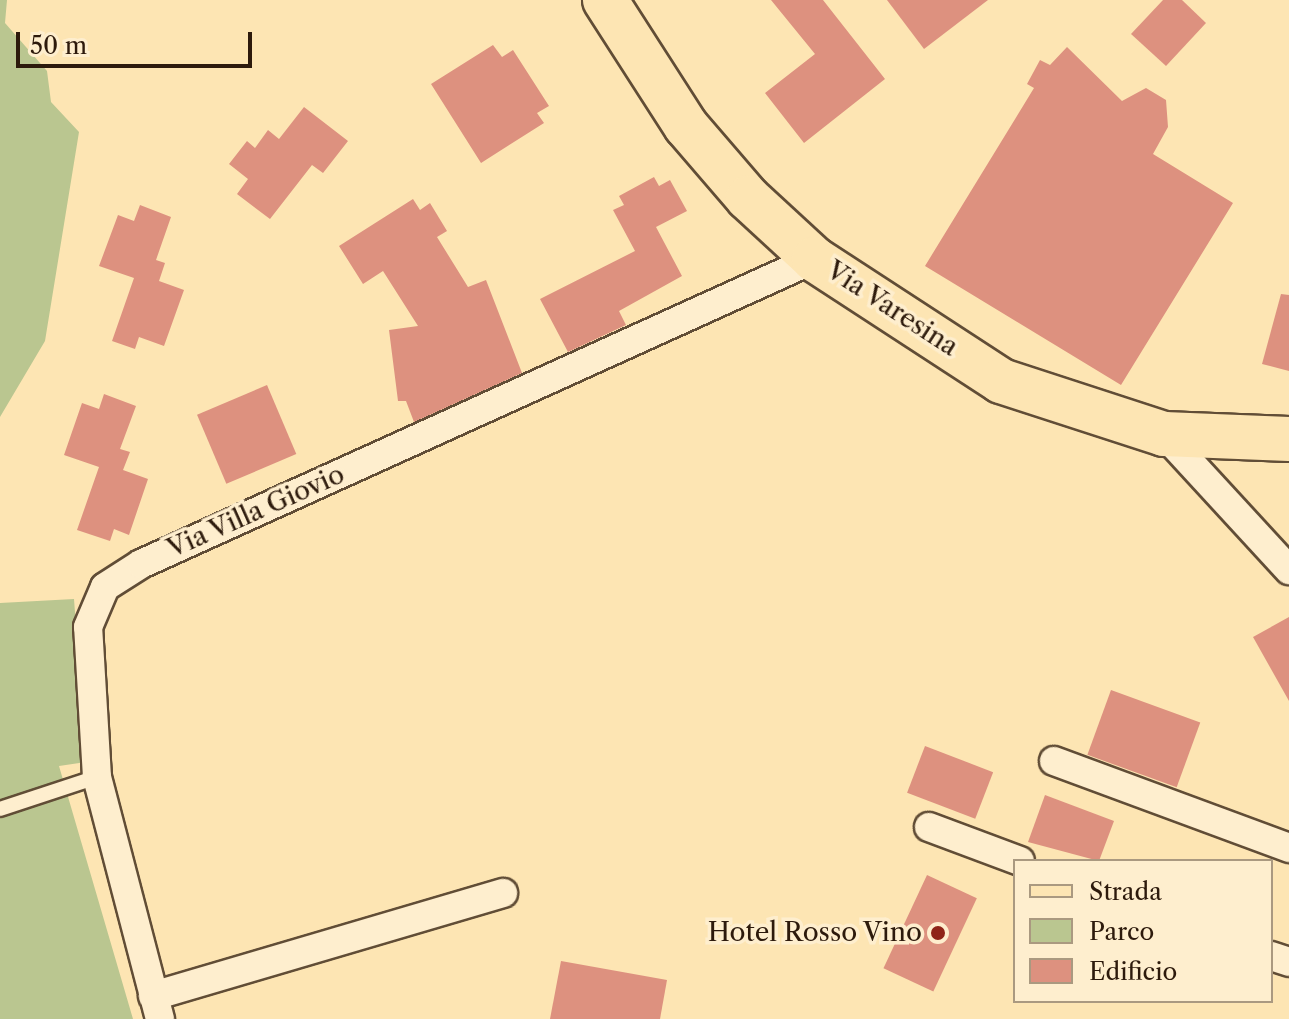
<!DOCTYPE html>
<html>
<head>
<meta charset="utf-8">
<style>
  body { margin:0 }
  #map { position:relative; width:1289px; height:1019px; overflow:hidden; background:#fde5b3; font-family:"Libre Caslon Text",serif }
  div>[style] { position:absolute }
  .green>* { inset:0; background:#bac690 }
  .building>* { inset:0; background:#dd917f; transform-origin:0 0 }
  .roads { filter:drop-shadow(2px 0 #614d36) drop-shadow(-2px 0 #614d36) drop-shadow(0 2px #614d36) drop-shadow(0 -2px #614d36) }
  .service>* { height:14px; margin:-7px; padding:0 7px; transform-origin:7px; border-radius:7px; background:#feeece }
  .minor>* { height:28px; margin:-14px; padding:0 14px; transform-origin:14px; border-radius:14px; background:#feeece }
  .primary>* { height:44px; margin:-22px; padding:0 22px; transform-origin:22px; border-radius:22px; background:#fde5b3 }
  .dots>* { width:22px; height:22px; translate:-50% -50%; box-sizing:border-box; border:4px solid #feeece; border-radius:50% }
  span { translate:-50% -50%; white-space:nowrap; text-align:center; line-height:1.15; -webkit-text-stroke:7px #feeece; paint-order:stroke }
  .street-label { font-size:26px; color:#2d1a0c }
  .poi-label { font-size:26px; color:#2d1a0c }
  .right { translate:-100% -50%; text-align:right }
  .legend { position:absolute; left:1013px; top:859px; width:260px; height:144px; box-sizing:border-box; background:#feeece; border:2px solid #aa9980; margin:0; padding:10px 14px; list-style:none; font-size:24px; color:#2d1a0c }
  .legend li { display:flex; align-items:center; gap:16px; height:40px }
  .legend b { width:40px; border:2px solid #aa9980 }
  .scale { position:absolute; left:16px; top:32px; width:236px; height:36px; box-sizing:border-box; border:4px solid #2d1a0c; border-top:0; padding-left:10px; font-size:24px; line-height:28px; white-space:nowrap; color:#2d1a0c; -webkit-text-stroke:6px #feeece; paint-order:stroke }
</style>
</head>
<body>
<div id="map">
  <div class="green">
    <i style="clip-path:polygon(0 0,7px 0,5px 23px,47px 71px,51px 102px,79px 132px,45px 341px,0 417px)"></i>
    <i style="clip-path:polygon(74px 599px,86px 762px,59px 766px,133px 1019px,0 1019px,0 603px)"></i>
  </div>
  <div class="building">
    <i style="clip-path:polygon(771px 0,823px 0,885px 79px,804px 143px,765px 93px,815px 54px)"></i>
    <i style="clip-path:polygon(887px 0,988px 0,924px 49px)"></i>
    <i style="clip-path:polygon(1163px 0,1182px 0,1206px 23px,1166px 66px,1131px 34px)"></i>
    <i style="clip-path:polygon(493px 45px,502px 57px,513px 50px,549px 106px,537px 113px,544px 123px,481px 163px,431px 84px)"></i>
    <i style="clip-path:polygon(1067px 47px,1122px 101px,1146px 88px,1166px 100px,1168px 127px,1153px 154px,1233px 203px,1121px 385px,925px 266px,1034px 88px,1027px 84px,1040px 60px,1050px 65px)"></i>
    <i style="clip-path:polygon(304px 107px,348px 141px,323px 173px,312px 165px,270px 219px,237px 194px,248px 179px,229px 164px,247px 141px,255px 148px,268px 130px,279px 139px)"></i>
    <i style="clip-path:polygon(654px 177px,659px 186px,670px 180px,687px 211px,656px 227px,682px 276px,619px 311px,626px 325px,568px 352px,540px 299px,635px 251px,613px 210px,624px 205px,619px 196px)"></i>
    <i style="clip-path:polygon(413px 199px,420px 210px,430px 203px,447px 231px,437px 237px,468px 287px,486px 280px,522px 373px,414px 422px,406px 401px,398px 401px,389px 330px,418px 326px,383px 271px,363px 284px,339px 246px)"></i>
    <i style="clip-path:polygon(140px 205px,171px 217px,156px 260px,165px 263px,159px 281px,184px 290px,164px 346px,139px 337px,135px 349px,112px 341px,134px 278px,99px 266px,118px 215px,134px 221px)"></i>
    <i style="clip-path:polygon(1281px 294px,1289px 295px,1289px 371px,1262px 364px)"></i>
    <i style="left:267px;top:385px;width:75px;height:76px;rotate:67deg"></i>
    <i style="clip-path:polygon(104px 394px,136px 406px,120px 449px,130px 452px,123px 470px,148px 479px,129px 535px,114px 529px,110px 541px,77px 530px,99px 467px,64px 455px,82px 403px,99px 409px)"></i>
    <i style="clip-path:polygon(1289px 617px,1289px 701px,1253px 637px)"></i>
    <i style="left:1111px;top:690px;width:95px;height:69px;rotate:20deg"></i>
    <i style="left:925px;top:746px;width:73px;height:50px;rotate:21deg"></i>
    <i style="clip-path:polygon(1045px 795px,1114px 821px,1099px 861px,1028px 842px)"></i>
    <i style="left:927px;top:875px;width:55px;height:103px;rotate:25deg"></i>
    <i style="clip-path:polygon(561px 961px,667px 980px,660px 1019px,550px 1019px)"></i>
  </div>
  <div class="roads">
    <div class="service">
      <i style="left:0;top:809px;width:102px;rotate:-18.3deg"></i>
    </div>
    <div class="minor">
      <i style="left:1164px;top:434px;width:185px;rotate:47.4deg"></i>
      <i style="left:1054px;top:761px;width:251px;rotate:20.3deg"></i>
      <i style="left:929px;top:827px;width:97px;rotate:20.5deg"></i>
      <i style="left:1271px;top:956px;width:19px;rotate:18deg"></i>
      <i style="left:153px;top:996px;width:365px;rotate:-16.4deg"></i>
      <i style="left:160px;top:1019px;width:250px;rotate:-104.6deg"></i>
      <i style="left:97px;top:777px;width:150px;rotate:-93.4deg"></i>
      <i style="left:88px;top:627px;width:43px;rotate:-67deg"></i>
      <i style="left:105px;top:587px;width:43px;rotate:-32.6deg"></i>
      <i style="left:141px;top:564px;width:739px;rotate:-24.38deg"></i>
    </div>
    <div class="primary">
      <i style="left:605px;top:0;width:150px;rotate:57.3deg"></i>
      <i style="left:686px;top:126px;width:95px;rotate:49.3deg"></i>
      <i style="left:748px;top:198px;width:90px;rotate:42.7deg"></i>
      <i style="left:814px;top:259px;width:223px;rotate:33.1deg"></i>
      <i style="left:1001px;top:381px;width:171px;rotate:18deg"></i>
      <i style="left:1164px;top:434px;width:125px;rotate:2.3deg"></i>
    </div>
  </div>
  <div class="dots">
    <i style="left:938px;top:933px;background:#8f2418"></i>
  </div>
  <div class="street-label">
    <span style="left:892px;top:309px;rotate:33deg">Via Varesina</span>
    <span style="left:256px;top:512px;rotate:-24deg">Via Villa Giovio</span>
  </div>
  <div class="poi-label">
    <span class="right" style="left:922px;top:933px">Hotel Rosso Vino</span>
  </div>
  <ul class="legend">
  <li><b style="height:10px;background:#fde5b3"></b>Strada</li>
  <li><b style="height:22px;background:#bac690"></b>Parco</li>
  <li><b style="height:22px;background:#dd917f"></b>Edificio</li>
  </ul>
  <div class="scale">50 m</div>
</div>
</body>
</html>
